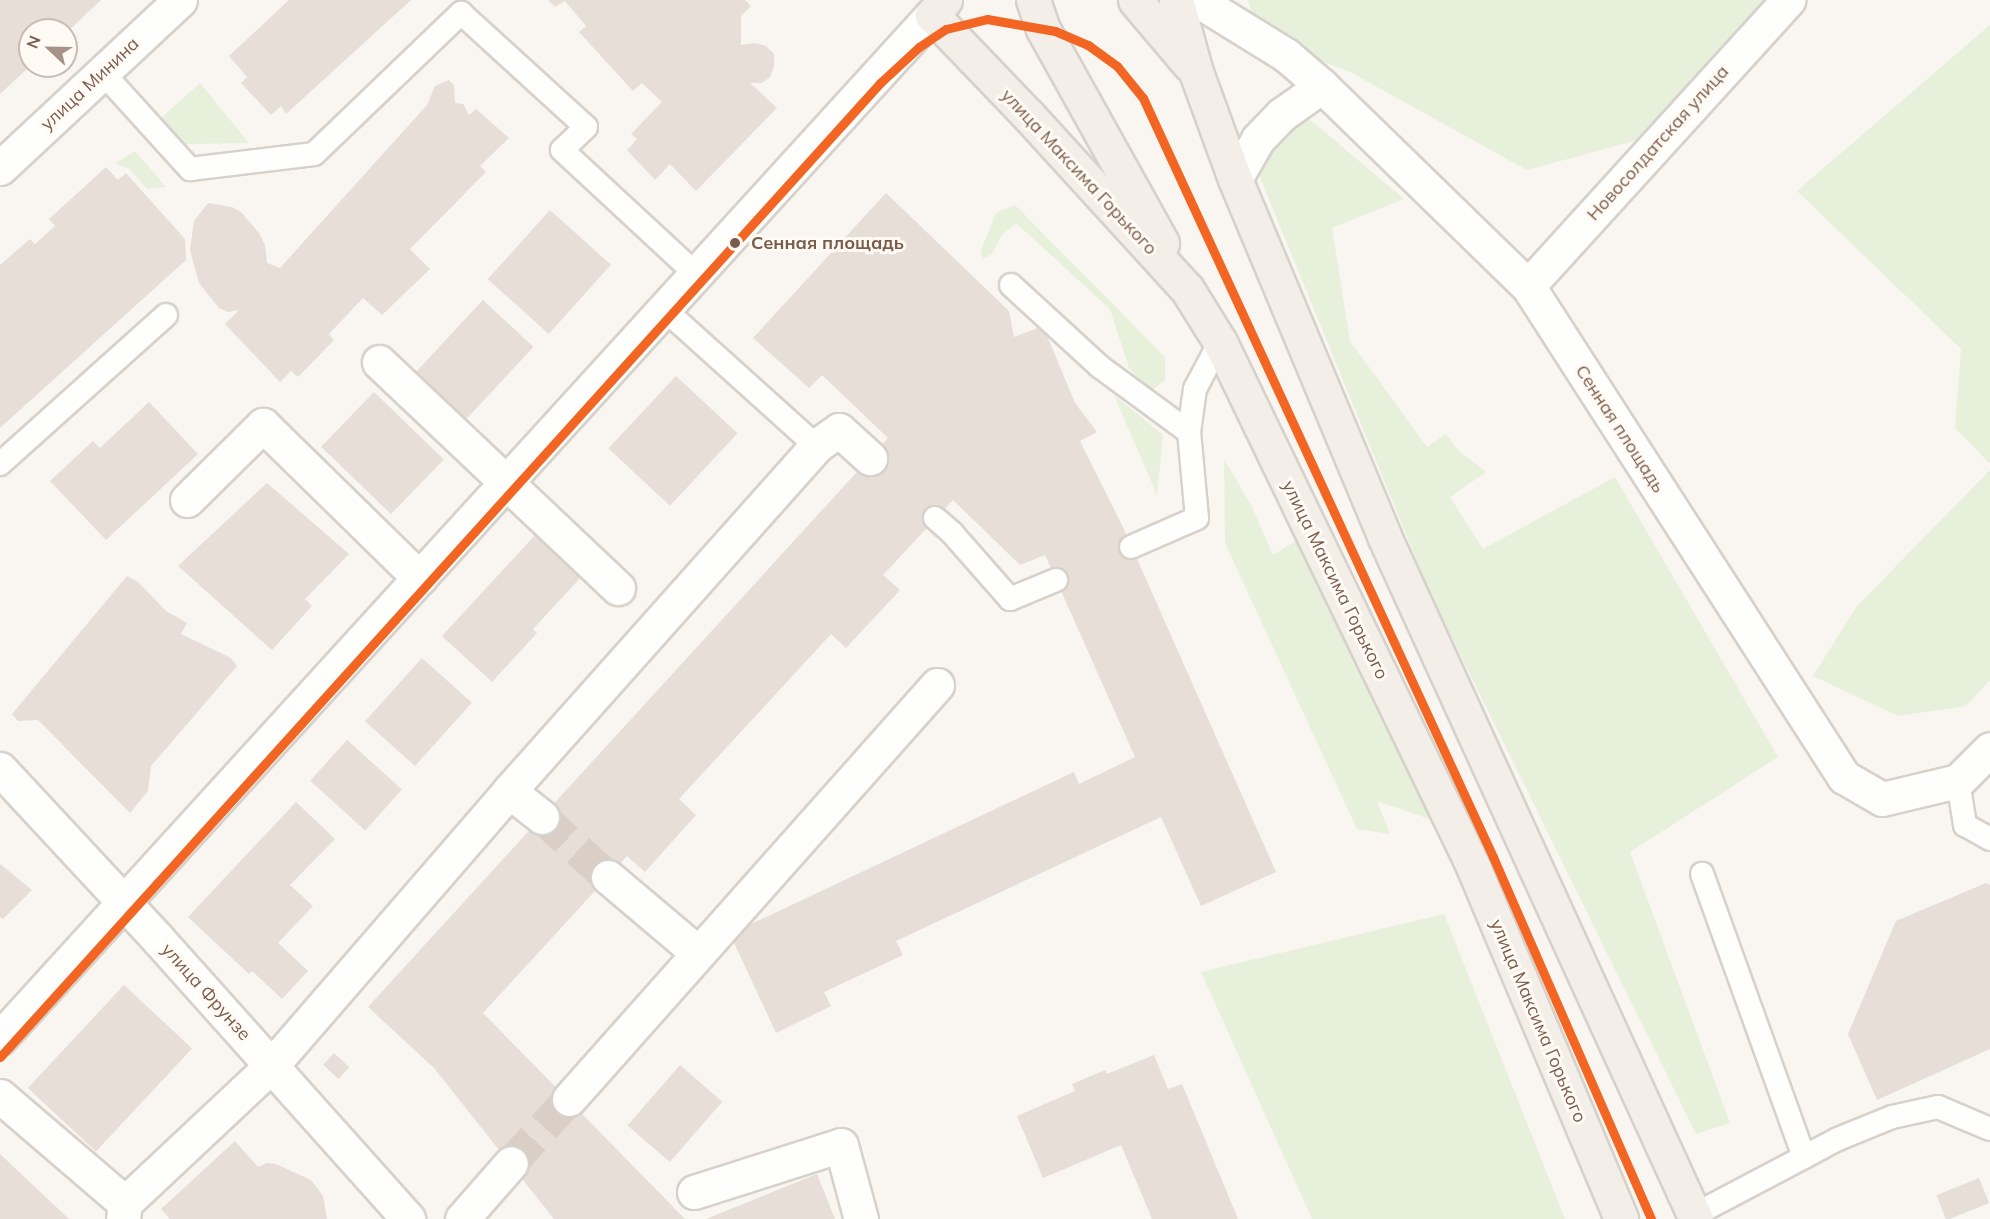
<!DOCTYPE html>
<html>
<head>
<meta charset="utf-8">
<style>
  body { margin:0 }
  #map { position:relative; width:1990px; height:1219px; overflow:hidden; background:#f9f5f0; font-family:Mulish,sans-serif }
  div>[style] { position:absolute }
  .green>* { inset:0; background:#e7f0db }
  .building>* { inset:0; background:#e6ded7; transform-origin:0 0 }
  .minor-tunnel>* { height:33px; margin-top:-16.5px; transform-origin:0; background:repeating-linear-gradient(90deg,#d9cfc7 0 33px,transparent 0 49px) }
  .roads { filter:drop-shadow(2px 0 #d7d1cb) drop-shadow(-2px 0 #d7d1cb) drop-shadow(0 2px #d7d1cb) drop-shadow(0 -2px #d7d1cb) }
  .service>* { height:22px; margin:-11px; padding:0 11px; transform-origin:11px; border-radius:11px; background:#fefefd }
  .minor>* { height:33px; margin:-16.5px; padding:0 16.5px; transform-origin:16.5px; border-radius:16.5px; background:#fefefd }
  .tertiary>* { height:33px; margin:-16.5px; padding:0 16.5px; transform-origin:16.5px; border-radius:16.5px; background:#fefefd }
  .primary>* { height:33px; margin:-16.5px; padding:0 16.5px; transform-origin:16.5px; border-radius:16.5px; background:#f3eee8 }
  .tram-1>* { height:9px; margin:-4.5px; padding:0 4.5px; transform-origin:4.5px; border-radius:4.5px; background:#f26522 }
  .dots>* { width:16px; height:16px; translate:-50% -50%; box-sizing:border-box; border:3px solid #fffaf3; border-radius:50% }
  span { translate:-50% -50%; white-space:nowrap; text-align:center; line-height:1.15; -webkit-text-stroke:6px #fffaf3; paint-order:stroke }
  .street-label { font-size:18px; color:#7a5c4d }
  .stop-label { font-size:18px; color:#7a5c4d; font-weight:700 }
  .left { translate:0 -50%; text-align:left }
  .north { position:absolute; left:18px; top:18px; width:60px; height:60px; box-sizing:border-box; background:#fffaf3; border:2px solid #cabbb1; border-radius:50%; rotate:292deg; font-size:16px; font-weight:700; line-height:24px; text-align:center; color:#7a5c4d }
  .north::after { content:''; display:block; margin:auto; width:21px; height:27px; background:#a69286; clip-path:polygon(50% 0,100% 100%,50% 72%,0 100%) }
</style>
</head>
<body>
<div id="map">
  <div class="green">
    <i style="clip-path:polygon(1248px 0,1766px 0,1638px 140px,1527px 170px,1350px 72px,1259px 37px)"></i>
    <i style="clip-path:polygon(1990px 25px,1990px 464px,1955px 428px,1961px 349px,1797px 191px)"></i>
    <i style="clip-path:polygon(200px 83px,249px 143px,186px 144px,159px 120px)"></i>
    <i style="clip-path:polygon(1301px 112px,1404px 199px,1332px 228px,1350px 341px,1427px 447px,1446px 434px,1459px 451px,1486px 472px,1450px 497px,1483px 549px,1615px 477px,1778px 757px,1630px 852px,1730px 1123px,1696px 1134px,1431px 595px,1246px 143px)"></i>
    <i style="clip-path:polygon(135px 151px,166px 187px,147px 189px,130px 169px,115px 164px)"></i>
    <i style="clip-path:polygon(1015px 205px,1165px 357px,1165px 380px,1151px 391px,1129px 368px,1110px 309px,1016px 223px,1002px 235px,992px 254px,983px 259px,981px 250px,996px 213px)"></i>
    <i style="clip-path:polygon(1114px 395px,1163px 435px,1157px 495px)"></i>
    <i style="clip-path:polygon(1224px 459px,1251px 505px,1273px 555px,1302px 537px,1432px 820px,1377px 801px,1390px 834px,1357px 829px,1225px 543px)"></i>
    <i style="clip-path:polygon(1990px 470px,1990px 680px,1966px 706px,1898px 716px,1813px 676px,1857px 606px)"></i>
    <i style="clip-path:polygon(1444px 914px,1565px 1219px,1312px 1219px,1201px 972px)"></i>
  </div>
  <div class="building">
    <i style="clip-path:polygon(0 0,101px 0,66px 33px,66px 30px,30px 30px,30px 66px,0 94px)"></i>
    <i style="clip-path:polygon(289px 0,411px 0,286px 114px,281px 106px,271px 115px,241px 83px,247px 77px,229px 56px)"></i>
    <i style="clip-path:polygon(548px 0,745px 0,751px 6px,741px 16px,741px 45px,755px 43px,766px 46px,774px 54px,774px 66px,770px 77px,762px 83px,750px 83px,777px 108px,696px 191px,670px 164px,655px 180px,627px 150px,637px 139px,631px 134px,662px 102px,642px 83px,633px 91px,579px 32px,586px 26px,565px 1px,555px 7px)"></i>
    <i style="clip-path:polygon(449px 80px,454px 85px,455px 103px,463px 104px,469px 115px,476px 109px,509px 138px,480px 166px,486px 172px,410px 249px,430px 269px,382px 315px,363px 298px,329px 334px,334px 340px,298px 377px,291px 371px,280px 382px,225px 324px,239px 310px,228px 312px,219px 308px,199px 283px,190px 250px,194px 221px,208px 203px,232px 207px,241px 212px,259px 233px,265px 245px,267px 263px,280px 268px,427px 105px,435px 86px)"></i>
    <i style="clip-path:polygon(106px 167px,118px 180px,126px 173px,185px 239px,186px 260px,0 428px,0 265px,30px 239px,35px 244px,55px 226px,49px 219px)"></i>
    <i style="clip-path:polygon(886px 193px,1009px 311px,1014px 337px,1043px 326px,1075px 403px,1097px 432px,1080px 441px,1122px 525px,1276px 872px,1201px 906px,1161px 817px,896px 941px,903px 955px,824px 992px,831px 1006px,776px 1033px,730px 934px,1074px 772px,1079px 784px,1135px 757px,1045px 555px,1020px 565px,953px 500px,883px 575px,900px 590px,846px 648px,831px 634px,679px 799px,696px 815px,645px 872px,627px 856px,483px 1013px,685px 1219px,554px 1219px,434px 1068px,368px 1007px,888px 438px,822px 375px,809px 388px,753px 338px)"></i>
    <i style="left:550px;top:210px;width:82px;height:93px;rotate:42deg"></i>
    <i style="left:483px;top:300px;width:69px;height:98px;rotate:43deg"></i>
    <i style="left:676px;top:376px;width:84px;height:99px;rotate:43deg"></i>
    <i style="left:374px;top:392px;width:97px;height:76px;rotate:44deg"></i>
    <i style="clip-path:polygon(149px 402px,198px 454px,106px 540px,50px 481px,93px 441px,100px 448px)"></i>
    <i style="clip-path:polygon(267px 483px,349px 554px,305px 599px,312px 606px,272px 650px,178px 566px)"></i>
    <i style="clip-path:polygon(536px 534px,582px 576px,533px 629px,537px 633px,492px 682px,442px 636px)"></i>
    <i style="clip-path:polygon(127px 576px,138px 582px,166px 611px,187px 623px,181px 634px,231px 658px,237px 666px,151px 766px,148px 791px,130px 813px,38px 720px,18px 721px,12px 714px)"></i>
    <i style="left:422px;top:658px;width:67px;height:85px;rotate:42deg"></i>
    <i style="left:347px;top:740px;width:74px;height:55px;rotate:42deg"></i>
    <i style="clip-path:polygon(296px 802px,335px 839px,290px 885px,313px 906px,278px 943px,308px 971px,282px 999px,252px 971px,249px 974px,188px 917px)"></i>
    <i style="clip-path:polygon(0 864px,32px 890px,3px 919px,0 917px)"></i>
    <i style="clip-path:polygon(1986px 883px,1990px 885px,1990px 1049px,1877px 1100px,1848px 1034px,1896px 921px)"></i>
    <i style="left:124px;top:985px;width:93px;height:141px;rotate:43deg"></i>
    <i style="left:334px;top:1053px;width:21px;height:16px;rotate:43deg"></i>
    <i style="clip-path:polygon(1154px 1055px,1168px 1089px,1182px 1084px,1238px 1219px,1152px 1219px,1121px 1145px,1043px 1178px,1017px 1116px,1075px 1091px,1072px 1084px,1105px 1070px,1107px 1074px)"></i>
    <i style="left:680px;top:1065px;width:56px;height:80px;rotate:41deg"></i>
    <i style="clip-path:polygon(235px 1141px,258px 1167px,267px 1163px,276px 1164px,311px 1180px,323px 1196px,327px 1219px,170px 1219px,161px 1209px)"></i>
    <i style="clip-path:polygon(0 1154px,69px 1219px,0 1219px)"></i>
    <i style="clip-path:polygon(817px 1174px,835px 1219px,706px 1219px)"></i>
    <i style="left:1979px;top:1178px;width:27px;height:46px;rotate:68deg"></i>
  </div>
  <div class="minor-tunnel">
    <i style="left:542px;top:817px;width:89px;rotate:42.3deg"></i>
    <i style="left:511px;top:1163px;width:86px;rotate:-47.8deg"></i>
  </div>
  <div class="roads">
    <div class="service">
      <i style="left:103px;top:73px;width:130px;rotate:47.8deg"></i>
      <i style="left:190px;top:169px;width:125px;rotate:-6.9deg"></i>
      <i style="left:314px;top:154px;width:204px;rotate:-43.8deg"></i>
      <i style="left:461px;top:13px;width:169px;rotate:42.4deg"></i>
      <i style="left:586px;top:127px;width:33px;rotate:136deg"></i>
      <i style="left:562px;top:150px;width:183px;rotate:42.8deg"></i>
      <i style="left:1011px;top:285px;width:120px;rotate:42.6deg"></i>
      <i style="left:1099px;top:366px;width:112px;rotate:36.3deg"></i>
      <i style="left:664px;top:309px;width:205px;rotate:42deg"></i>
      <i style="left:0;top:464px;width:223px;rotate:-41.9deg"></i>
      <i style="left:935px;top:518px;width:23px;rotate:41deg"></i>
      <i style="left:952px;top:533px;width:88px;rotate:48.7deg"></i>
      <i style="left:1010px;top:599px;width:50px;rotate:-22.4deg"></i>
      <i style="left:1131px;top:547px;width:72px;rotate:-23.7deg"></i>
      <i style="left:1197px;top:518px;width:86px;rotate:-95.3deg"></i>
      <i style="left:1189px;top:432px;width:43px;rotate:-82.1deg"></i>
      <i style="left:1195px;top:389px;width:53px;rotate:-62deg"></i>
      <i style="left:1958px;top:781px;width:45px;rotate:81deg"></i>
      <i style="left:1965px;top:825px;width:29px;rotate:29deg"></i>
      <i style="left:1804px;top:1157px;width:38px;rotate:-28deg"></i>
      <i style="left:1838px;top:1139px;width:58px;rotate:-22.2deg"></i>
      <i style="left:1892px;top:1117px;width:47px;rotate:-12.3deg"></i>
      <i style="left:1938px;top:1107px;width:56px;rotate:22.9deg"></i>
      <i style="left:1694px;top:1215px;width:124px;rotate:-27.8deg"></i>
      <i style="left:1804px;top:1157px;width:301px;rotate:-109.8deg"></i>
    </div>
    <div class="minor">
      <i style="left:1197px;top:0;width:105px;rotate:31.7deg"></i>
      <i style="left:1286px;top:55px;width:48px;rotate:40.7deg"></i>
      <i style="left:1322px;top:86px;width:287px;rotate:44.2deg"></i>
      <i style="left:1528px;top:286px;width:584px;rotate:57.24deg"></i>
      <i style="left:1844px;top:777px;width:44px;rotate:30.1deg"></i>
      <i style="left:1882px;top:799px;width:78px;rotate:-13.3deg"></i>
      <i style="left:1958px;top:781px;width:45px;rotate:-45deg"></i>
      <i style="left:1235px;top:179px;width:46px;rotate:-60.1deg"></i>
      <i style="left:1258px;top:139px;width:33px;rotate:-46deg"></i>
      <i style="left:1281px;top:115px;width:50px;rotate:-35.3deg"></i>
      <i style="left:1528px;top:286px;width:387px;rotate:-47.7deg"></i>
      <i style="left:379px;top:362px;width:329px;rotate:43.4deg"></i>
      <i style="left:187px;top:500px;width:107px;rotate:-44.6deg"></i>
      <i style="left:263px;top:425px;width:219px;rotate:44.4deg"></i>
      <i style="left:0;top:769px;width:231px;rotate:47.1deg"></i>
      <i style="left:157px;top:938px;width:377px;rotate:48.2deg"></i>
      <i style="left:509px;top:791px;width:42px;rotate:38.2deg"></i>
      <i style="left:608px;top:877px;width:118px;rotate:40.2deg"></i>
      <i style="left:0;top:1096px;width:165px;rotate:40.6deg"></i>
      <i style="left:125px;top:1203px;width:16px;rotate:97deg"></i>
      <i style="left:569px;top:1099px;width:554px;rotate:-48.37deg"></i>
      <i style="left:694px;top:1192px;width:154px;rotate:-17.7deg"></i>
      <i style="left:841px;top:1145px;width:77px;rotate:74.9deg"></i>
      <i style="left:125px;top:1203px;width:202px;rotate:-43.2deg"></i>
      <i style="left:272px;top:1065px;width:362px;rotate:-49.1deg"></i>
      <i style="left:509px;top:791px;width:462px;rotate:-48.3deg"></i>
      <i style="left:816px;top:446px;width:28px;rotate:-35deg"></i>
      <i style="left:839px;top:430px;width:42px;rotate:42.1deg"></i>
      <i style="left:462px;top:1219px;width:74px;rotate:-48.8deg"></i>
    </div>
    <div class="tertiary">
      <i style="left:0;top:168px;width:246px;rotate:-43deg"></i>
      <i style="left:0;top:1038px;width:1384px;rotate:-47.67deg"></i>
    </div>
    <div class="primary">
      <i style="left:945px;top:0;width:20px;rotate:131deg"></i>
      <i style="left:932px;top:15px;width:139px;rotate:46.2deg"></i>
      <i style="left:1028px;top:115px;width:236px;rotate:47.6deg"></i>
      <i style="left:1187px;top:289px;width:62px;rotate:58.1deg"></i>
      <i style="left:1220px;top:342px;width:580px;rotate:64.23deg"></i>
      <i style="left:1472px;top:864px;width:385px;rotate:67.2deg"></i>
      <i style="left:1033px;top:0;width:31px;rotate:71deg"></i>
      <i style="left:1043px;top:29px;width:245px;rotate:60.9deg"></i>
      <i style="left:1135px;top:0;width:84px;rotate:49.8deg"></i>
      <i style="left:1176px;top:0;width:75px;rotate:74.5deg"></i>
      <i style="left:1196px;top:72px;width:114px;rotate:70deg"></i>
      <i style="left:1235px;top:179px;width:387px;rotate:67.3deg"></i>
      <i style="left:1384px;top:536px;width:751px;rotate:65.45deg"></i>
    </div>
  </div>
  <div class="tram-1">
    <i style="left:0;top:1057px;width:1313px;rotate:-47.9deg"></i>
    <i style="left:880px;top:83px;width:53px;rotate:-42.7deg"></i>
    <i style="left:919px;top:47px;width:32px;rotate:-34deg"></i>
    <i style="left:946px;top:29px;width:42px;rotate:-13.7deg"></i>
    <i style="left:987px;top:19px;width:69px;rotate:10deg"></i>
    <i style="left:1055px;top:31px;width:36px;rotate:23deg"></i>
    <i style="left:1088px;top:45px;width:36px;rotate:36deg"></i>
    <i style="left:1117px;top:66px;width:41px;rotate:50.9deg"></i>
    <i style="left:1143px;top:98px;width:836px;rotate:65.24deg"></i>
    <i style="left:1493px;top:857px;width:395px;rotate:66.4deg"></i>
  </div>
  <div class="dots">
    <i style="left:735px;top:243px;background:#7a5c4d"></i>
  </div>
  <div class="street-label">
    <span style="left:90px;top:84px;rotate:-43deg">улица Минина</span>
    <span style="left:1658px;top:143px;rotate:-48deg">Новосолдатская улица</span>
    <span style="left:1079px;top:172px;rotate:47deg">улица Максима Горького</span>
    <span style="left:1620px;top:429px;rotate:57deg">Сенная площадь</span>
    <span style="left:1335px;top:580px;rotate:64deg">улица Максима Горького</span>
    <span style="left:206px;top:992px;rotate:48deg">улица Фрунзе</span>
    <span style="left:1538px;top:1021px;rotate:67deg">улица Максима Горького</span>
  </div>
  <div class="stop-label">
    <span class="left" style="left:751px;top:243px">Сенная площадь</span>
  </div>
  <div class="north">N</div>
</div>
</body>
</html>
